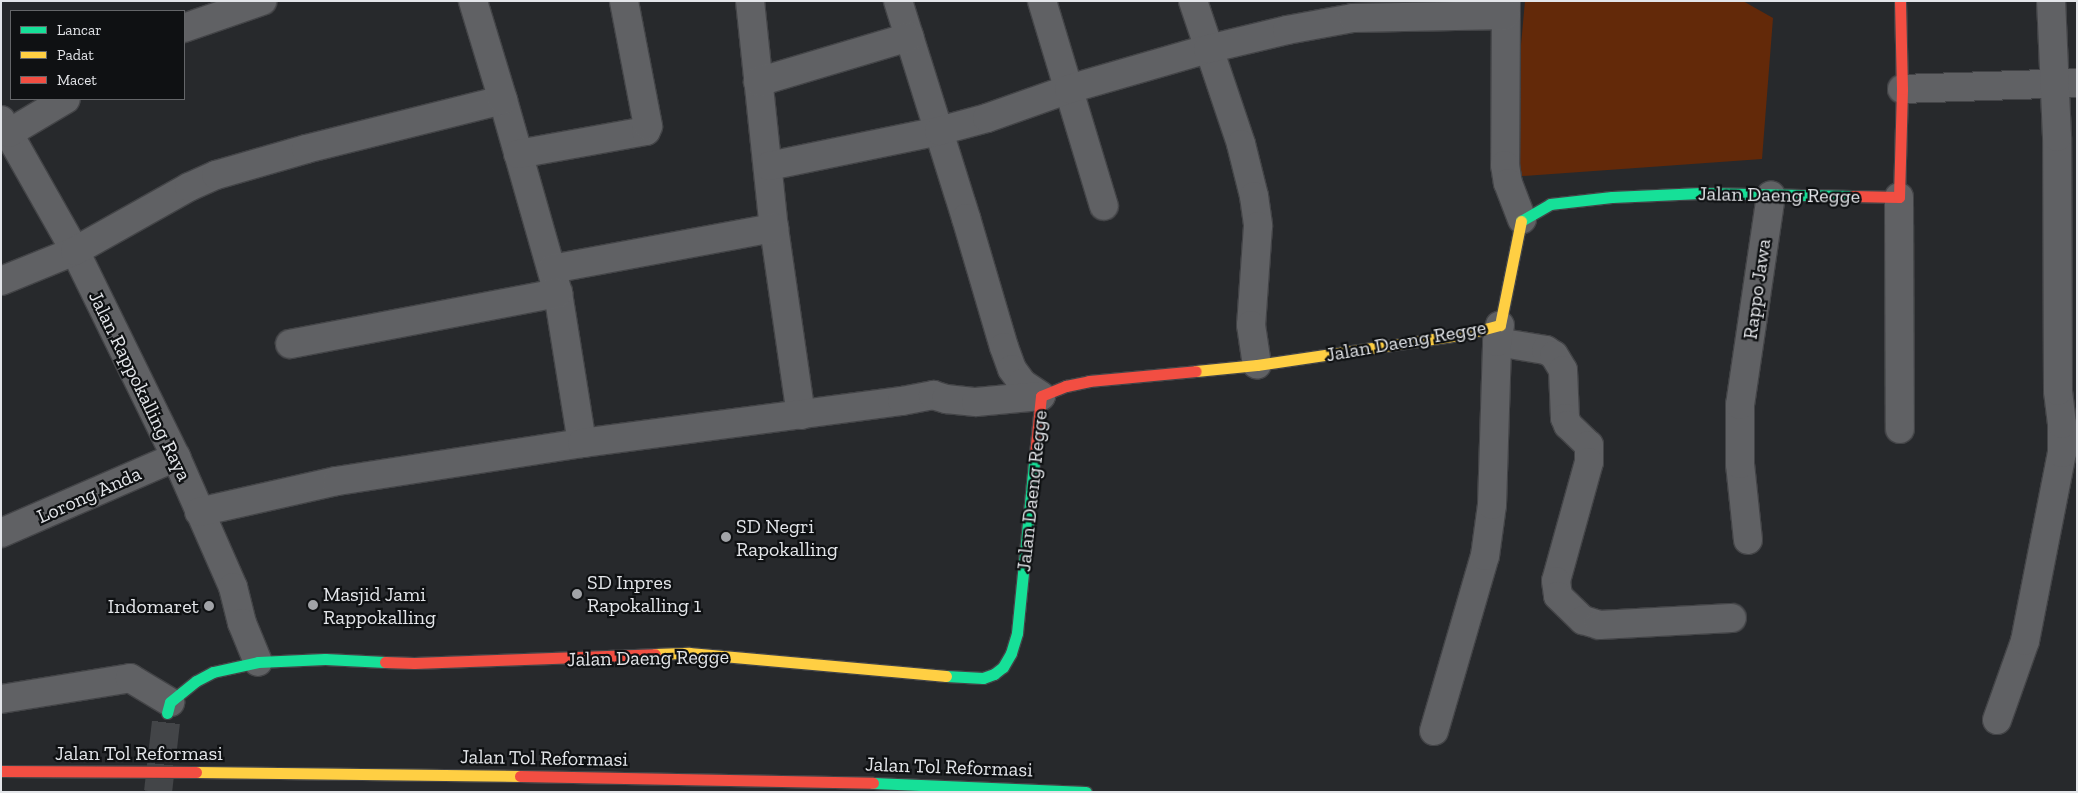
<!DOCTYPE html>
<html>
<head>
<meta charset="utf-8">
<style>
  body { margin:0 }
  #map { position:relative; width:2078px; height:793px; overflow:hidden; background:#27292c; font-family:"Zilla Slab",serif }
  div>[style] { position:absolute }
  .green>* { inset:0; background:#632909 }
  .secondary-tunnel>* { height:28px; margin-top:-14px; transform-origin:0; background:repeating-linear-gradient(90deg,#434548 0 28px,transparent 0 42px) }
  .roads { filter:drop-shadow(1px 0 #434447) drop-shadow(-1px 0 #434447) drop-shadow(0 1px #434447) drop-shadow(0 -1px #434447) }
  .street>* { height:28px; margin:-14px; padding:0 14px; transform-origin:14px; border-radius:14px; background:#606164 }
  .fast>* { height:11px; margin:-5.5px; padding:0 5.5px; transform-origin:5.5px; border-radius:5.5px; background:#16e098 }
  .slow>* { height:11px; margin:-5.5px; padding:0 5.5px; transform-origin:5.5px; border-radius:5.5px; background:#ffcf43 }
  .jam>* { height:11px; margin:-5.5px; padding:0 5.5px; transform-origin:5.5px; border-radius:5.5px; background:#f24e42 }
  .dots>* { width:14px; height:14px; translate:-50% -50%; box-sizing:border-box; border:2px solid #0f1113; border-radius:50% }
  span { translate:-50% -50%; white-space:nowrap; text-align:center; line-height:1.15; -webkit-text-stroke:4.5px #0f1113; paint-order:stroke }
  .street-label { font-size:20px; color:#e3e5e9 }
  .poi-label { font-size:20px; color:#e3e5e9 }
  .left { translate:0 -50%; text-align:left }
  .right { translate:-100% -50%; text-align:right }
  .frame { position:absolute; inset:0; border:2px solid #e3e5e9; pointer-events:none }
  .legend { position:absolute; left:10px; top:10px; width:175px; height:90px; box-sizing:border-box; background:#0f1113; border:1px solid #646669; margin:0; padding:6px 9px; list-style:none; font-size:15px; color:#e3e5e9 }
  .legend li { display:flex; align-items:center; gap:10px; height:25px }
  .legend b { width:25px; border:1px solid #646669 }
</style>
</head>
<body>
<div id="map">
  <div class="green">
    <i style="clip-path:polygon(1525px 1px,1743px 1px,1773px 18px,1762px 159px,1509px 177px)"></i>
  </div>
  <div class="secondary-tunnel">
    <i style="left:158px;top:792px;width:80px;rotate:-83.5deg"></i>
  </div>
  <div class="roads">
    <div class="street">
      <i style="left:750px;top:1px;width:228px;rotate:84deg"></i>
      <i style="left:774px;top:228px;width:189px;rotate:81.8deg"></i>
      <i style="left:898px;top:1px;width:227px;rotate:72.6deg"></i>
      <i style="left:966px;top:218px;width:134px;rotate:73.6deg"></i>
      <i style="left:1004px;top:347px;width:23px;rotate:70deg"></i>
      <i style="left:1012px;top:369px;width:17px;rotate:54deg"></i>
      <i style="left:1022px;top:383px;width:23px;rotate:34deg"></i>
      <i style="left:1042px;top:1px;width:214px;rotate:73.2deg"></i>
      <i style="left:1193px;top:1px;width:151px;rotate:71.4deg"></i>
      <i style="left:1241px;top:144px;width:54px;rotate:76deg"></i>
      <i style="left:1254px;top:196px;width:30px;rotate:82deg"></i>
      <i style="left:1258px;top:226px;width:99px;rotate:94deg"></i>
      <i style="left:1251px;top:325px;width:40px;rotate:81.5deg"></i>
      <i style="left:1506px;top:1px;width:164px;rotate:90.3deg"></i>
      <i style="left:1505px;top:165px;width:18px;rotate:81deg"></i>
      <i style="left:1508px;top:183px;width:39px;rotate:69deg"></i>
      <i style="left:184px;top:28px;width:83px;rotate:-19.1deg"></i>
      <i style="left:758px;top:82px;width:158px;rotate:-16.6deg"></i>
      <i style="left:1902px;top:89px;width:175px;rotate:-2deg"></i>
      <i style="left:503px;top:100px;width:201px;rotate:74.1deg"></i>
      <i style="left:558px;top:293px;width:152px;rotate:80.9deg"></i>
      <i style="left:1px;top:120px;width:150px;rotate:60.5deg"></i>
      <i style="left:75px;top:251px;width:229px;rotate:63.9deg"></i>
      <i style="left:176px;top:457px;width:142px;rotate:66.3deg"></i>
      <i style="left:233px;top:587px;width:37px;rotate:76deg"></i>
      <i style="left:242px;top:623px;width:42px;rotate:67.7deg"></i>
      <i style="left:9px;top:133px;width:66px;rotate:-30.8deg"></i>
      <i style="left:518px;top:154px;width:130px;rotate:-10.2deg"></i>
      <i style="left:646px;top:131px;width:5px;rotate:-68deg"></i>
      <i style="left:648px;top:126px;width:127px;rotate:-100.9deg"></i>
      <i style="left:769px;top:166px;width:174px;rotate:-11.6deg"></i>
      <i style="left:939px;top:131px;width:50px;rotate:-15.2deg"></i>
      <i style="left:987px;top:118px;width:87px;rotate:-19.5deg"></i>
      <i style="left:1069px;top:89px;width:145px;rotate:-16.1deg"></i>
      <i style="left:1208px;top:49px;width:81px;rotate:-13.5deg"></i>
      <i style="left:1287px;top:30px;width:67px;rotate:-10.3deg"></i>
      <i style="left:1353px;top:18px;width:153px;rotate:-1.1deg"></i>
      <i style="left:1899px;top:197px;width:232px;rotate:89.8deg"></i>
      <i style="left:552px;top:269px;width:226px;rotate:-10.5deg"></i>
      <i style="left:1px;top:281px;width:80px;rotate:-22.1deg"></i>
      <i style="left:75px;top:251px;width:131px;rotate:-29.3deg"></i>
      <i style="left:189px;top:187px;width:30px;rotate:-24deg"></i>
      <i style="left:216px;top:175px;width:94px;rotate:-16.1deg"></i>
      <i style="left:306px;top:149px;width:203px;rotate:-14deg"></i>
      <i style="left:503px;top:100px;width:103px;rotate:-106.9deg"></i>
      <i style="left:1497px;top:342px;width:50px;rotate:9.3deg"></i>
      <i style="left:1546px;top:350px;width:9px;rotate:32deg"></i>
      <i style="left:1554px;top:355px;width:17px;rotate:59deg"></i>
      <i style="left:1563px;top:370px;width:48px;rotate:87.6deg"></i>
      <i style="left:1565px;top:418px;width:8px;rotate:67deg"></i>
      <i style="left:1568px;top:425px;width:29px;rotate:44deg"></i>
      <i style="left:1589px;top:445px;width:17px;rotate:90deg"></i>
      <i style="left:1589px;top:462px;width:123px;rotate:105.5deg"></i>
      <i style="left:1556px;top:581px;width:15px;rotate:82deg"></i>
      <i style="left:1558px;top:596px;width:35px;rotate:44deg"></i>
      <i style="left:1583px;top:620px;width:17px;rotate:17deg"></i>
      <i style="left:1599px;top:625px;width:133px;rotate:-3deg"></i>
      <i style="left:290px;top:344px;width:273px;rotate:-10.8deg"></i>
      <i style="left:199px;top:512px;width:141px;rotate:-12.7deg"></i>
      <i style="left:337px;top:481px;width:248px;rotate:-8.8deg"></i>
      <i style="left:582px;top:443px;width:323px;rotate:-7.5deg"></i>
      <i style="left:902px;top:401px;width:32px;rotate:-11deg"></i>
      <i style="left:933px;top:395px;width:14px;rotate:17deg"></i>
      <i style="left:946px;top:399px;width:30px;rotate:6deg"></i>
      <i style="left:976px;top:402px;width:65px;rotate:-5.3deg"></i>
      <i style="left:1px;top:533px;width:191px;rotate:-23.5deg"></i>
      <i style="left:1748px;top:540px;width:76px;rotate:-96deg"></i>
      <i style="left:1740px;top:464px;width:59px;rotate:-90deg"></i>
      <i style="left:1740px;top:405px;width:212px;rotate:-81.6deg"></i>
      <i style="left:1px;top:699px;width:131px;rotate:-9.2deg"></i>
      <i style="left:130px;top:678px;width:47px;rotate:31deg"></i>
      <i style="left:1997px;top:720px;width:84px;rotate:-70.5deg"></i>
      <i style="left:2025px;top:641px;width:192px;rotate:-78.9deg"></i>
      <i style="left:2062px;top:453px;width:29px;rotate:-90deg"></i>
      <i style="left:2062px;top:424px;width:33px;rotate:-97deg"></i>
      <i style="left:2058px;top:391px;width:254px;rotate:-90.2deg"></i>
      <i style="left:2057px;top:137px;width:136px;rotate:-92.5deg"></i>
      <i style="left:1434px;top:731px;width:182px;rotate:-73.8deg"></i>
      <i style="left:1485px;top:556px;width:51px;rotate:-82.2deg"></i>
      <i style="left:1492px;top:505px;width:163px;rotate:-88.2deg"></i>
      <i style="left:1497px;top:342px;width:17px;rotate:-80deg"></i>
    </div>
    <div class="fast">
      <i style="left:1521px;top:221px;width:34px;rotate:-30deg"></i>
      <i style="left:1550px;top:204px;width:62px;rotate:-6.4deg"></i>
      <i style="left:1612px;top:197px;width:89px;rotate:-2.6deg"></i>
      <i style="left:1701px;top:193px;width:151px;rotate:1.1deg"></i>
      <i style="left:946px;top:676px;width:37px;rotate:3deg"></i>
      <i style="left:983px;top:678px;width:12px;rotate:-20deg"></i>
      <i style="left:994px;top:674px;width:11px;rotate:-38deg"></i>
      <i style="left:1003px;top:667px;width:16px;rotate:-60deg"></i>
      <i style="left:1011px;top:653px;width:21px;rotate:-73deg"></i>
      <i style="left:1017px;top:633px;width:180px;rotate:-84.3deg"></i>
      <i style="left:167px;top:713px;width:11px;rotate:-75deg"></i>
      <i style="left:170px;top:702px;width:33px;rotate:-39deg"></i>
      <i style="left:196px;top:681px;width:19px;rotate:-28deg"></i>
      <i style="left:213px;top:672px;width:46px;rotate:-12.5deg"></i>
      <i style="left:258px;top:662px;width:67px;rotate:-2.6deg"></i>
      <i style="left:325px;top:659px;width:60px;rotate:2.9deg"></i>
      <i style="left:873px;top:783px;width:213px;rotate:2.4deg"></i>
    </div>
    <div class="slow">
      <i style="left:1196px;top:371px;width:61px;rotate:-5.6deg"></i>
      <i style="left:1257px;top:365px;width:211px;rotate:-8.4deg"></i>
      <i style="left:1466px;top:334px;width:35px;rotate:-15deg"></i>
      <i style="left:1500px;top:325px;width:106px;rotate:-78.6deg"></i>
      <i style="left:655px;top:654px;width:34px;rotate:-2deg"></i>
      <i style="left:689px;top:653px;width:258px;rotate:5.1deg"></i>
      <i style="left:196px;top:772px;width:324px;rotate:0.7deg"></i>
    </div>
    <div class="jam">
      <i style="left:1852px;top:196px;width:47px;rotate:1.2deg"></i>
      <i style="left:1899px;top:197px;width:108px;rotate:-88.4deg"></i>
      <i style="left:1902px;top:89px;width:88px;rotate:-91.3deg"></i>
      <i style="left:1035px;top:454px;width:58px;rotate:-84.1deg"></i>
      <i style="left:1041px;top:396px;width:27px;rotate:-22deg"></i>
      <i style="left:1066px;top:386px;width:24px;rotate:-12deg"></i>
      <i style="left:1089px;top:381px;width:107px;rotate:-5.3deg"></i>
      <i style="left:385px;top:662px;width:29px;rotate:2deg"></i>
      <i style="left:414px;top:663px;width:241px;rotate:-2.1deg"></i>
      <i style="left:1px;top:771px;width:195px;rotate:0.3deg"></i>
      <i style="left:520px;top:776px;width:353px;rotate:1.1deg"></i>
    </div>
  </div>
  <div class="dots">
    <i style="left:726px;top:537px;background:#a1a3a7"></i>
    <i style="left:577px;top:594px;background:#a1a3a7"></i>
    <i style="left:313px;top:605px;background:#a1a3a7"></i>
    <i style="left:209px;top:606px;background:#a1a3a7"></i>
  </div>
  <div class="street-label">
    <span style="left:1779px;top:195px;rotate:1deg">Jalan Daeng Regge</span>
    <span style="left:1757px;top:289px;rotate:-82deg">Rappo Jawa</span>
    <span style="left:1406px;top:341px;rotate:-10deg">Jalan Daeng Regge</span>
    <span style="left:140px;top:386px;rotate:64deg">Jalan Rappokalling Raya</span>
    <span style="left:1032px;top:491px;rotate:-84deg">Jalan Daeng Regge</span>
    <span style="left:89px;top:495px;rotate:-24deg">Lorong Anda</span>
    <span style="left:648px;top:658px;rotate:-1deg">Jalan Daeng Regge</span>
    <span style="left:139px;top:753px">Jalan Tol Reformasi</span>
    <span style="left:544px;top:758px;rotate:1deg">Jalan Tol Reformasi</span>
    <span style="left:949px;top:767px;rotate:2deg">Jalan Tol Reformasi</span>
  </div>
  <div class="poi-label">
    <span class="left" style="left:736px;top:538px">SD Negri<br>Rapokalling</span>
    <span class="left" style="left:587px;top:594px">SD Inpres<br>Rapokalling 1</span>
    <span class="left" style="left:323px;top:606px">Masjid Jami<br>Rappokalling</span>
    <span class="right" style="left:199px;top:606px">Indomaret</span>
  </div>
  <div class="frame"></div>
  <ul class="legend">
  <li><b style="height:6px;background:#16e098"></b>Lancar</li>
  <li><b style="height:6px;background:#ffcf43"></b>Padat</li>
  <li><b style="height:6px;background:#f24e42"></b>Macet</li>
  </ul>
</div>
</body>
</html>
